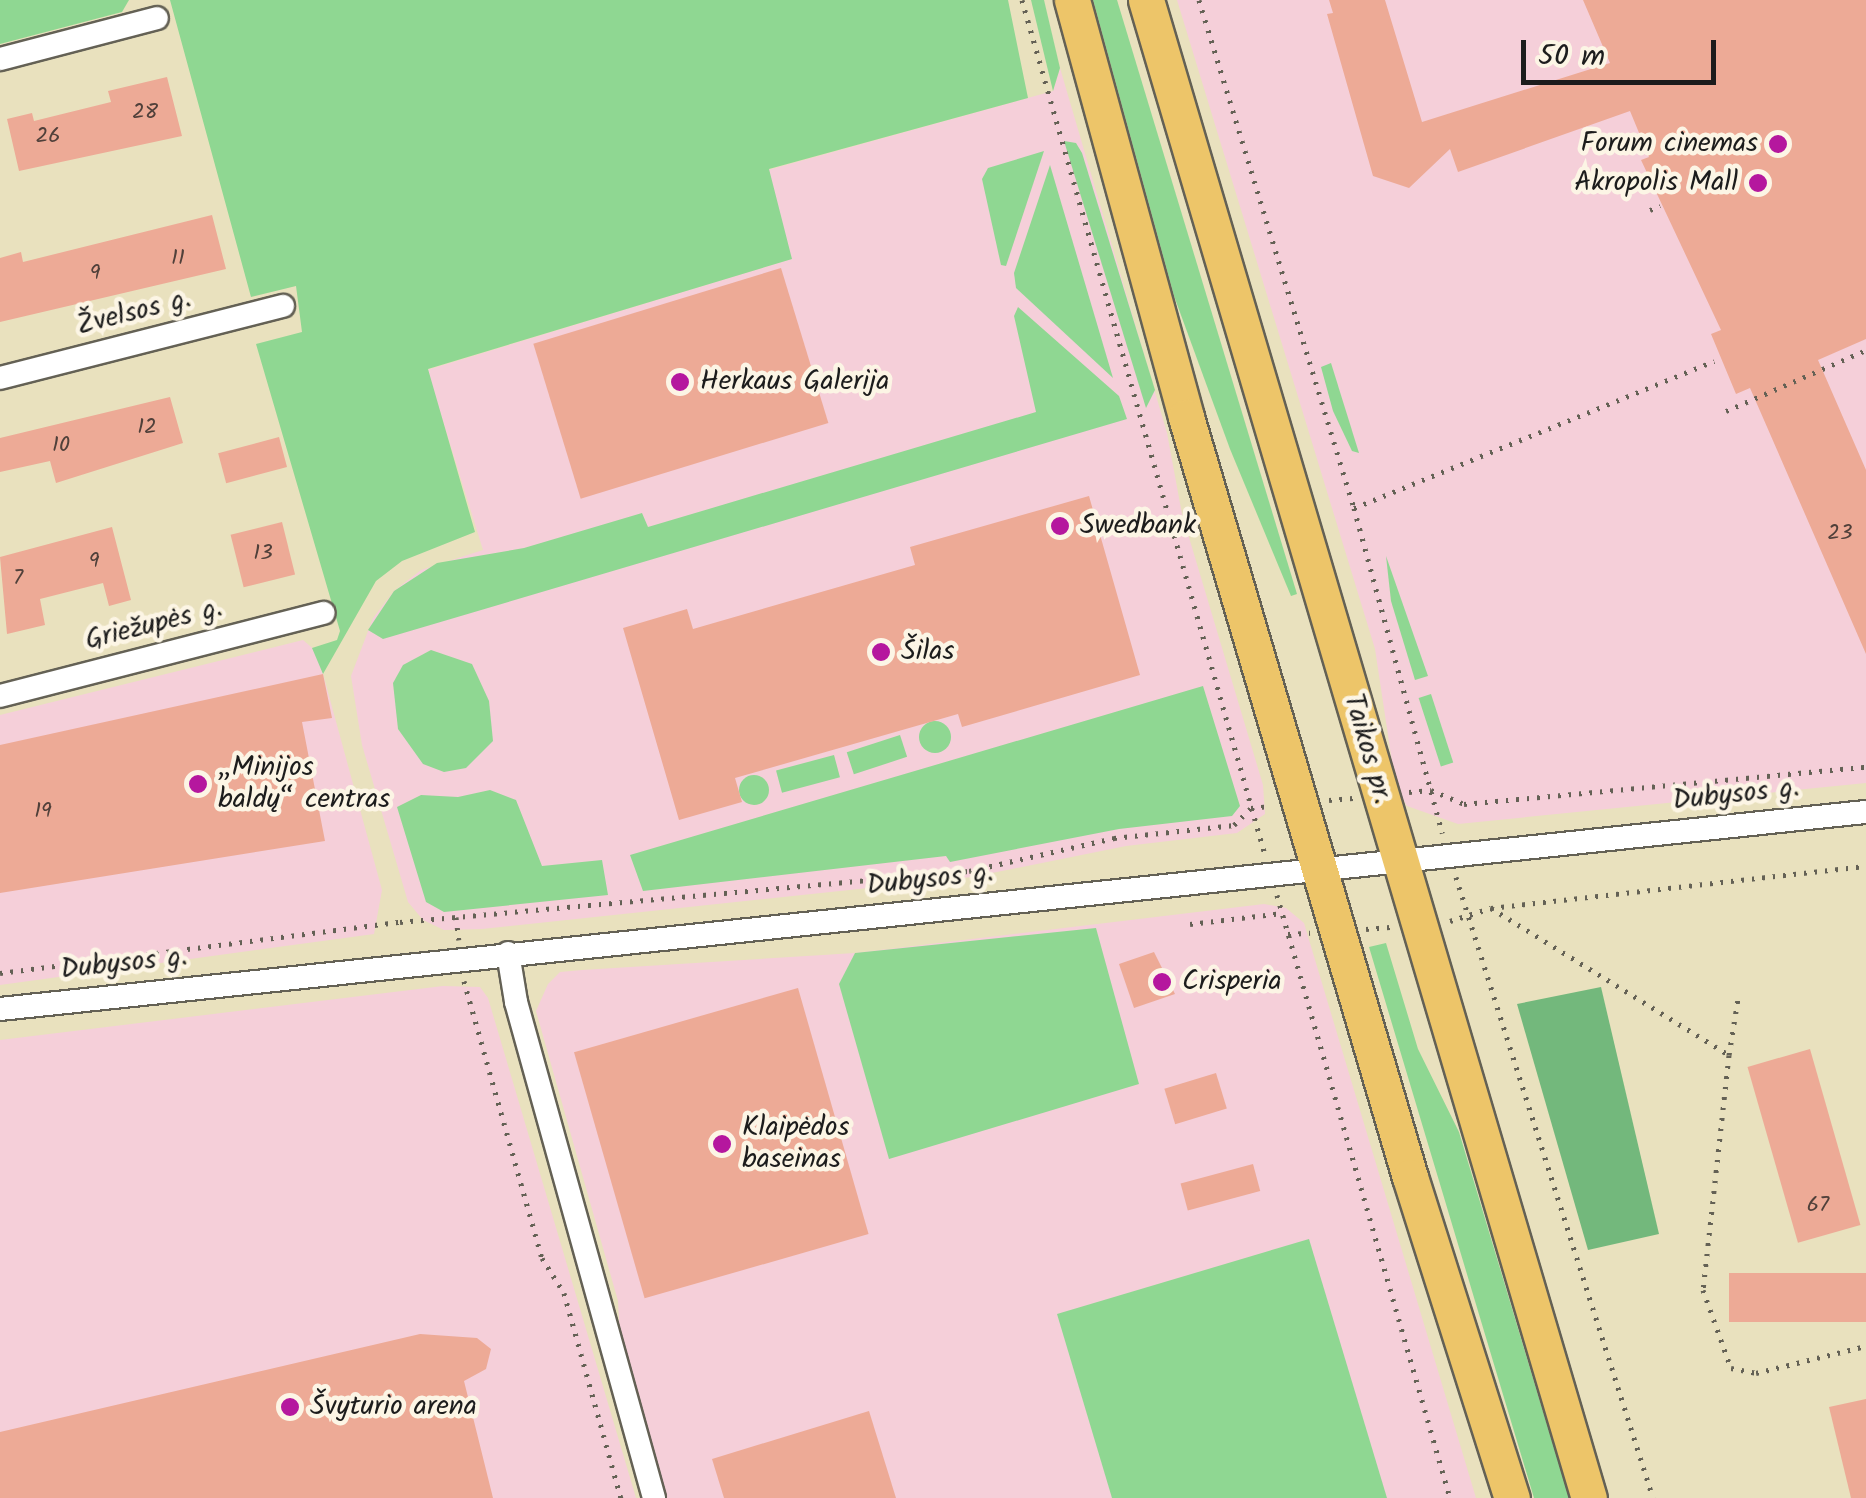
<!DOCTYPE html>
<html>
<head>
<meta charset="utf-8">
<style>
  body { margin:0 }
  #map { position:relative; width:1866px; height:1498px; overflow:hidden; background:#e9e1be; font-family:Kalam,sans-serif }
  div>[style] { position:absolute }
  .built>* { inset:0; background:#f5cfd9 }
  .green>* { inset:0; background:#8fd792; transform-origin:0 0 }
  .round { border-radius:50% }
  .forest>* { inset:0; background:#73b87c }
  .building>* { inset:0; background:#edaa96; transform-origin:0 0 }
  .path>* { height:5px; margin-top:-2.5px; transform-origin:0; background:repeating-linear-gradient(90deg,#646155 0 2.5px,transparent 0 10.5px) }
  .roads { filter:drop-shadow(2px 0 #646155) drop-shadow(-2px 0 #646155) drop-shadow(0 2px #646155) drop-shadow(0 -2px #646155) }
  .minor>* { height:22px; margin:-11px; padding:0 11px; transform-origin:11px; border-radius:11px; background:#fff }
  .primary>* { height:35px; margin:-17.5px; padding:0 17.5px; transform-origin:17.5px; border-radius:17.5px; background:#edc569 }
  .dots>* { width:28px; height:28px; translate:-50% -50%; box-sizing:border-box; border:5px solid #fcf5e5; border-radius:50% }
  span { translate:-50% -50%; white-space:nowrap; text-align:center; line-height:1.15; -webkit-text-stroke:9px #fcf5e5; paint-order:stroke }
  .number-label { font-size:22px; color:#50403a }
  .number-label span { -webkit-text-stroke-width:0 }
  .poi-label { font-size:28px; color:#1c1c1c }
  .right { translate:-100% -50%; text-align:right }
  .left { translate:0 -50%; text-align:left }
  .street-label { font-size:28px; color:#1c1c1c }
  .scale { position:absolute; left:1521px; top:40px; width:195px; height:45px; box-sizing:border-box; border:5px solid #1c1c1c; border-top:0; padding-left:12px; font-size:30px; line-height:35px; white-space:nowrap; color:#1c1c1c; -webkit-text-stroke:8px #fcf5e5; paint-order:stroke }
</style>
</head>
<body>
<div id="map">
  <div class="built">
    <i style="clip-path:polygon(1177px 0,1866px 0,1866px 783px,1458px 824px,1407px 806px,1396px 788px,1375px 649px)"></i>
    <i style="clip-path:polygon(1060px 68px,1167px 433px,1182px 514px,1263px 785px,1265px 814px,1237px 833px,1126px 846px,972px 877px,482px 929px,444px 930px,423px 920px,408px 902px,362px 745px,351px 676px,373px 618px,394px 591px,421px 570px,483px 550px,427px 370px,791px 259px,768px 170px,1053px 91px)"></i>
    <i style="clip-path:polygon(303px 640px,317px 652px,382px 890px,374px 934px,0 985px,0 715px)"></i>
    <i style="clip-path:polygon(1264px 904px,1286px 908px,1304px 923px,1476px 1498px,666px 1498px,621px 1355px,618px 1301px,536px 1011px,548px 984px,560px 972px,582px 970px,855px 953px)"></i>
    <i style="clip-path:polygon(443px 986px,480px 987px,488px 998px,636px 1498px,0 1498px,0 1040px)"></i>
  </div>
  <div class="green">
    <i style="clip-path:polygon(0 0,129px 0,122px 12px,0 44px)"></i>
    <i style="clip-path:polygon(170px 0,1008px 0,1028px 98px,769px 169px,792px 259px,428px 369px,475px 532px,402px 561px,376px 581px,323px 674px,312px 648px,337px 640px,340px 631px,256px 344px,302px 332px,296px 286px,251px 297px)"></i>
    <i style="clip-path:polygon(1031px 0,1044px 0,1060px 68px,1053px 91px)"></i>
    <i style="clip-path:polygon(1093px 0,1117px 0,1297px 594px,1291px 596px,1230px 449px,1174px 296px)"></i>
    <i style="clip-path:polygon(1064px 141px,1076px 143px,1082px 153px,1155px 390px,1146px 408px)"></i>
    <i style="clip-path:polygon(1044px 151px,1006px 266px,1001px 265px,982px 179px,988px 168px)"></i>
    <i style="clip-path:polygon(1050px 165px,1113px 378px,1016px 288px,1014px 273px)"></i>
    <i style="clip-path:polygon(1018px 307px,1119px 396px,1127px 419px,383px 639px,368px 630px,394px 591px,437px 563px,524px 548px,642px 513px,648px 527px,1036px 412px,1014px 316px)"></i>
    <i style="clip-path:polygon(1331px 363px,1359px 453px,1352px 451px,1333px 411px,1321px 367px)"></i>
    <i style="clip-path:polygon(1386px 556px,1428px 676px,1415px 680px,1391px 601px)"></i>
    <i style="clip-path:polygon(431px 650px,472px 664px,489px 701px,493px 741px,466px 768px,444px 772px,423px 764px,398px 729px,393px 683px,403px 665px)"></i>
    <i style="clip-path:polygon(1203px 686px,1240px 806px,1232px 816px,1119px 829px,950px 862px,946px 856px,643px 891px,630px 855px)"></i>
    <i style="left:1431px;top:694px;width:72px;height:13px;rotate:72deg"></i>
    <i class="round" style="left:919px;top:721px;width:32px;height:32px"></i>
    <i style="left:900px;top:735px;width:23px;height:56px;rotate:72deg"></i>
    <i style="left:834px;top:755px;width:23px;height:60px;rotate:75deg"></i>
    <i class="round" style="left:739px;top:775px;width:30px;height:30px"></i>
    <i style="clip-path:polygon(490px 790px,516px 800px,542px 866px,602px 860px,608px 895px,444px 912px,426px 902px,397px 807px,421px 795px,458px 797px)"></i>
    <i style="clip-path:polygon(1096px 928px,1139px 1084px,889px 1159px,839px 984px,855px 953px)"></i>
    <i style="clip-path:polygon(1386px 943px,1418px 1049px,1459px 1132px,1569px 1498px,1534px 1498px,1369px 947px)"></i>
    <i style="clip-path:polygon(1309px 1239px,1387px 1498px,1112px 1498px,1057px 1314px)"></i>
  </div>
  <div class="forest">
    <i style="clip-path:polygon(1601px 987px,1659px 1234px,1588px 1250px,1517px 1004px)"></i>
  </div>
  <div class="building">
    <i style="clip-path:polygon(1329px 0,1385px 0,1422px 122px,1610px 63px,1583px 0,1866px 0,1866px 339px,1818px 360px,1866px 470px,1866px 654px,1750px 388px,1736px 394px,1711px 334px,1721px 330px,1641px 160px,1649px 157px,1630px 111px,1458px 172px,1450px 149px,1409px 188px,1373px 176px,1327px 14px,1333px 13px)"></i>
    <i style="clip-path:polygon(167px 77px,182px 136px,19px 171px,7px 119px,32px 113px,34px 121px,111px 102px,108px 91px)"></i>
    <i style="clip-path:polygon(212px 215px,226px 269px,0 322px,0 258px,21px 252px,23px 262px)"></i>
    <i style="left:781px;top:268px;width:162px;height:259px;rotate:73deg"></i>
    <i style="clip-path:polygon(170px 397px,183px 443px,56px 483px,50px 461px,0 472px,0 438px)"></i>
    <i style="left:279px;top:437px;width:31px;height:63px;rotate:75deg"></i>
    <i style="clip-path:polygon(1089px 496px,1140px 675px,962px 727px,958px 714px,735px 778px,742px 802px,679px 820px,623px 628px,687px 609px,693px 629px,915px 565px,910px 547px)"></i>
    <i style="left:282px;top:522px;width:54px;height:53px;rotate:76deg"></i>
    <i style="clip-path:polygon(112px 527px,131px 600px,109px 606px,103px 583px,40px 599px,45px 625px,7px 634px,0 557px)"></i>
    <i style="clip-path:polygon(323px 674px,332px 718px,302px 722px,325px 841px,0 893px,0 745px)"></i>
    <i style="clip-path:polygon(1154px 952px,1175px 994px,1134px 1008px,1119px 964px)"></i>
    <i style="left:798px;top:988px;width:256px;height:233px;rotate:74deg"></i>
    <i style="left:1810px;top:1049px;width:183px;height:65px;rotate:74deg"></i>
    <i style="left:1216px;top:1073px;width:37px;height:54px;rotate:73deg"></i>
    <i style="left:1253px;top:1164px;width:28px;height:75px;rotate:75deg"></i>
    <i style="left:1866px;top:1273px;width:49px;height:137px;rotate:90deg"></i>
    <i style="clip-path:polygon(420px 1334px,477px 1338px,491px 1349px,486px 1369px,464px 1381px,493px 1498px,0 1498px,0 1432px)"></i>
    <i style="clip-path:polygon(1866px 1399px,1866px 1498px,1851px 1498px,1829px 1407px)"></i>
    <i style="clip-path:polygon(869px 1411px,896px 1498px,724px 1498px,712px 1459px)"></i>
  </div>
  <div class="path">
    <i style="left:1022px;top:0;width:885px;rotate:74.13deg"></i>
    <i style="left:1199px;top:0;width:531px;rotate:73.03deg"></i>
    <i style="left:1354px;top:508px;width:337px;rotate:74.8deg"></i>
    <i style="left:1650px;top:210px;width:11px;rotate:-22deg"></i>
    <i style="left:1726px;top:411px;width:153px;rotate:-23.5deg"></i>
    <i style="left:1354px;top:508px;width:389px;rotate:-22.2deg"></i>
    <i style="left:1409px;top:792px;width:22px;rotate:-5deg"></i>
    <i style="left:1431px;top:790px;width:36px;rotate:23deg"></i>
    <i style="left:1464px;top:804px;width:404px;rotate:-5.3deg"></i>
    <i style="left:1329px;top:800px;width:24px;rotate:-5deg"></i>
    <i style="left:1456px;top:877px;width:651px;rotate:72.4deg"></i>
    <i style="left:1277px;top:895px;width:627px;rotate:73.99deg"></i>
    <i style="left:1491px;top:908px;width:280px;rotate:31.7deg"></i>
    <i style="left:1729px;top:1055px;width:236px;rotate:96.3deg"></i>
    <i style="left:1703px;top:1290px;width:83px;rotate:70.3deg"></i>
    <i style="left:1731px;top:1368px;width:25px;rotate:11deg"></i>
    <i style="left:1756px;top:1373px;width:113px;rotate:-13.8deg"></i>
    <i style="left:456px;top:917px;width:23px;rotate:83deg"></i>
    <i style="left:1450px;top:921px;width:43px;rotate:-17.6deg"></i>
    <i style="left:1491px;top:908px;width:377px;rotate:-6.4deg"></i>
    <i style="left:1190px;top:924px;width:93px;rotate:-6.8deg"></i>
    <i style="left:1366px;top:929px;width:24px;rotate:-5deg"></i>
    <i style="left:1288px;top:934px;width:22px;rotate:-3deg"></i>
    <i style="left:0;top:973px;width:403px;rotate:-7.3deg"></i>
    <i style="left:400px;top:922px;width:571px;rotate:-5.12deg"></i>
    <i style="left:969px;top:871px;width:149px;rotate:-12.8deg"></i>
    <i style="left:1114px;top:838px;width:121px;rotate:-6.2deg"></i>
    <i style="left:1234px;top:825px;width:24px;rotate:-45deg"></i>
    <i style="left:1251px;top:808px;width:18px;rotate:-6deg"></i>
    <i style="left:464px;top:981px;width:288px;rotate:74.3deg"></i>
    <i style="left:542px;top:1258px;width:41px;rotate:57.8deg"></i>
    <i style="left:564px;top:1293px;width:213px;rotate:74.5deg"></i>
    <i style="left:1729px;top:1055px;width:57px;rotate:-80.9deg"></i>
  </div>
  <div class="roads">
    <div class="minor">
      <i style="left:0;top:59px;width:162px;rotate:-14.6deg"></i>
      <i style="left:0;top:378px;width:292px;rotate:-14.3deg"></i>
      <i style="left:0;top:696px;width:334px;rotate:-14.4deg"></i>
      <i style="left:508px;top:953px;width:50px;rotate:80.7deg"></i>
      <i style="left:516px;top:1002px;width:515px;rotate:74.45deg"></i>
      <i style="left:0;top:1009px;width:1876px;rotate:-6.03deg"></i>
    </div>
    <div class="primary">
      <i style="left:1072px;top:0;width:432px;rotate:74.7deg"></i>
      <i style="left:1186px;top:417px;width:792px;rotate:73.58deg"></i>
      <i style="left:1410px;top:1177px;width:337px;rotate:72.4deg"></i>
      <i style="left:1146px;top:0;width:1562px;rotate:73.53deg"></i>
    </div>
  </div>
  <div class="dots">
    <i style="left:1778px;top:144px;background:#b5179e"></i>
    <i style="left:1758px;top:183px;background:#b5179e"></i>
    <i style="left:680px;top:382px;background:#b5179e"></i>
    <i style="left:1060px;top:526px;background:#b5179e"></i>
    <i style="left:881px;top:652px;background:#b5179e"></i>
    <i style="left:198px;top:784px;background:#b5179e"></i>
    <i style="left:1162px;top:982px;background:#b5179e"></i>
    <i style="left:722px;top:1144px;background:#b5179e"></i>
    <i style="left:290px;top:1407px;background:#b5179e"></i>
  </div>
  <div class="number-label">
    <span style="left:145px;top:113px">28</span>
    <span style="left:48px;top:137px">26</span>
    <span style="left:178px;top:259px">11</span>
    <span style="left:95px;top:274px">9</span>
    <span style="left:147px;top:428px">12</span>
    <span style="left:61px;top:446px">10</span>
    <span style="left:1840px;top:534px">23</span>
    <span style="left:263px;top:554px">13</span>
    <span style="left:94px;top:562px">9</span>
    <span style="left:18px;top:579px">7</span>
    <span style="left:43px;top:812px">19</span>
    <span style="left:1818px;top:1206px">67</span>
  </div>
  <div class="poi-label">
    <span class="right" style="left:1758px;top:144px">Forum cinemas</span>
    <span class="right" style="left:1738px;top:183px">Akropolis Mall</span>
    <span class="left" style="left:700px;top:382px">Herkaus Galerija</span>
    <span class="left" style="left:1080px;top:526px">Swedbank</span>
    <span class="left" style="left:901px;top:652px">Šilas</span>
    <span class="left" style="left:218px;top:784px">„Minijos<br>baldų“ centras</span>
    <span class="left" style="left:1182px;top:982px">Crisperia</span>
    <span class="left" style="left:742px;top:1144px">Klaipėdos<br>baseinas</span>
    <span class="left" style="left:310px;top:1407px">Švyturio arena</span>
  </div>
  <div class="street-label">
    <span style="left:134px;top:313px;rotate:-14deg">Žvelsos g.</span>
    <span style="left:154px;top:625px;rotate:-14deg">Griežupės g.</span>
    <span style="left:1367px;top:749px;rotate:74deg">Taikos pr.</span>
    <span style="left:1736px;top:795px;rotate:-6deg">Dubysos g.</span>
    <span style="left:930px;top:880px;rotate:-6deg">Dubysos g.</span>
    <span style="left:124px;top:964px;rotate:-6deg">Dubysos g.</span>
  </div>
  <div class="scale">50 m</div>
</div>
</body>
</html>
